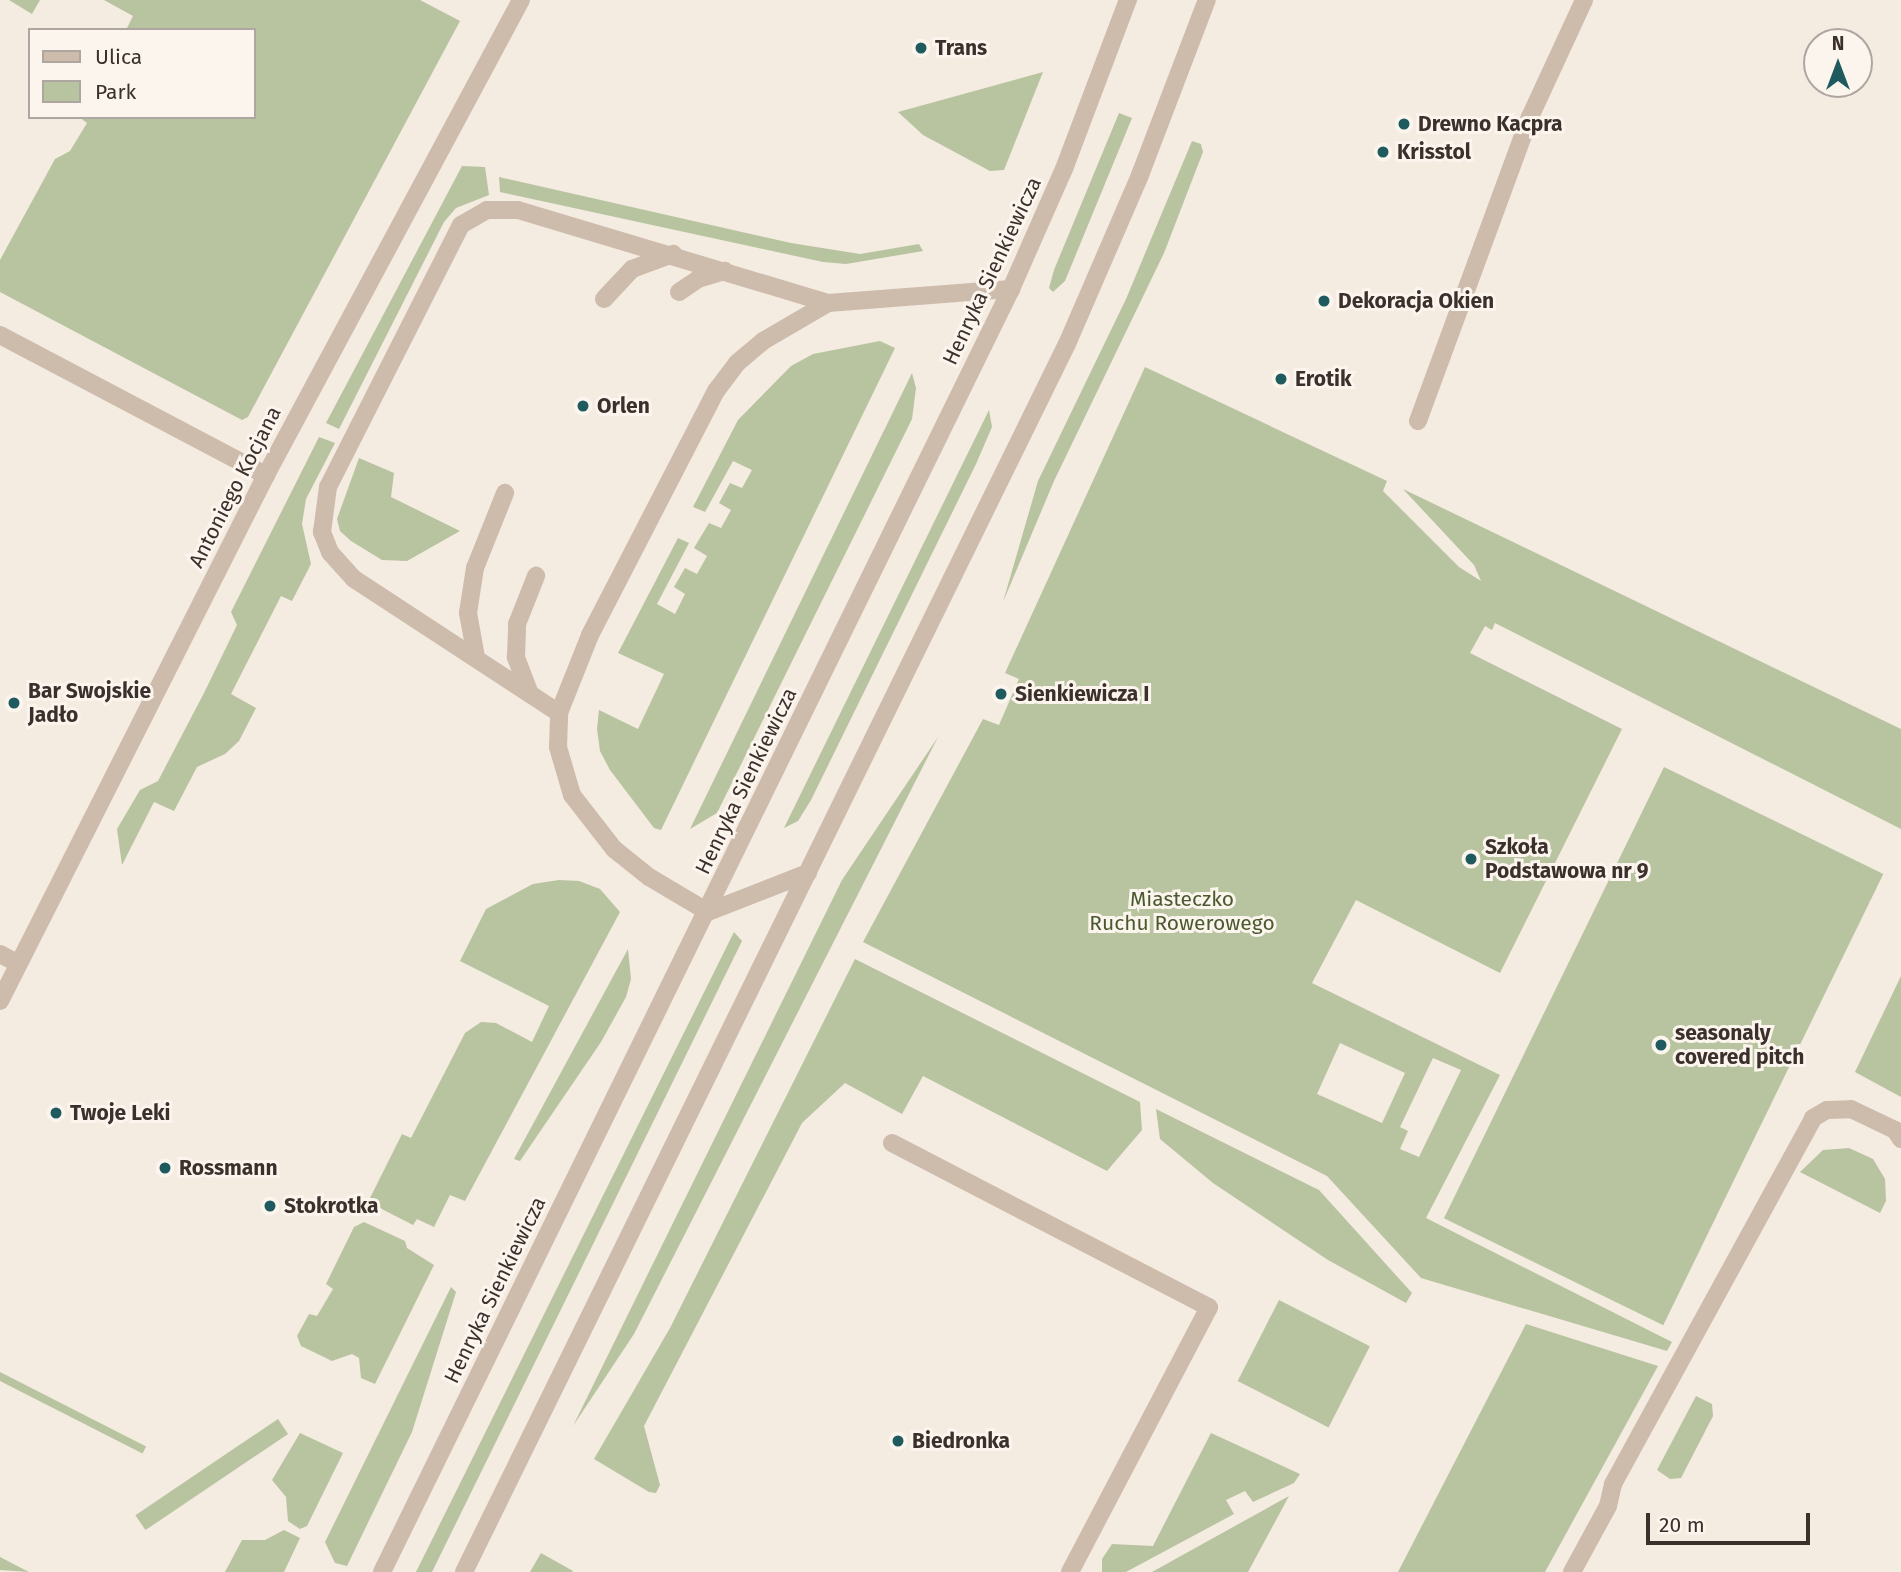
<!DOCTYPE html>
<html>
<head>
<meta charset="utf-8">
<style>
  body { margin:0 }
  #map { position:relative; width:1901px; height:1572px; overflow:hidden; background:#f4ebe1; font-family:"Fira Sans",sans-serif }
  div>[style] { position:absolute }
  .green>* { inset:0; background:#b8c4a0; transform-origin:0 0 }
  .service>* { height:18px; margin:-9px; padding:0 9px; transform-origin:9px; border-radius:9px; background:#cdbbac }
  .minor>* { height:18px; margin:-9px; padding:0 9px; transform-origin:9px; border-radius:9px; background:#cdbbac }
  .tertiary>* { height:18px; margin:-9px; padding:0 9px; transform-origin:9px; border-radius:9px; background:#cdbbac }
  .dots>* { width:19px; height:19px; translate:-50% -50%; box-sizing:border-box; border:4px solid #fbf5ee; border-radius:50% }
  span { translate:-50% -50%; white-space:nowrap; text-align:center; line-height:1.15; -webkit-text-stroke:6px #fbf5ee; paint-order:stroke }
  .poi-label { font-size:21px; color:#3b302b; font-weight:700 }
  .left { translate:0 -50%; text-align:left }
  .street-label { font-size:21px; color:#3b302b }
  .park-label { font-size:21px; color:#4a5a2e }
  .legend { position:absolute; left:28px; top:28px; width:228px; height:91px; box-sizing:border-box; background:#fbf5ee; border:2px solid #aea6a0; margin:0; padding:9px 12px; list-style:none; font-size:21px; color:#3b302b }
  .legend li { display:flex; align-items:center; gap:14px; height:35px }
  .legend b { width:35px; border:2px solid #aea6a0 }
  .north { position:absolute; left:1803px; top:28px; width:70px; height:70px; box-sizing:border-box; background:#fbf5ee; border:2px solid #aea6a0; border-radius:50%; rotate:0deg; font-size:19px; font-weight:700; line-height:28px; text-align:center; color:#3b302b }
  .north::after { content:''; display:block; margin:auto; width:24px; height:32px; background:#1f5a5e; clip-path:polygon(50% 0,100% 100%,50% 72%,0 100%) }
  .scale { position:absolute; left:1646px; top:1513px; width:164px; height:32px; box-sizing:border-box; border:4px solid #3b302b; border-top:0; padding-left:9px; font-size:21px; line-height:24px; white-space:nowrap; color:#3b302b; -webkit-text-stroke:5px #fbf5ee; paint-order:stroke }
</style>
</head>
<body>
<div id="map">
  <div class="green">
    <i style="clip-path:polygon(9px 0,40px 0,32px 14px)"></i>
    <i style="clip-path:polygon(104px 0,420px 0,460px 21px,248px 417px,242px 420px,0 292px,0 260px,55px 159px,70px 151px,87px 123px,79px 117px,254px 117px,254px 30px,126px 30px,133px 16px)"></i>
    <i style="clip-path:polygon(1043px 72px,1004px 170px,990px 171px,923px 135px,898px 112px)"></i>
    <i style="clip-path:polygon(1119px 113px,1132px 118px,1065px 281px,1053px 292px,1049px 288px,1054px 270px)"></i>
    <i style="clip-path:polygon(1192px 141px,1201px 144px,1203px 152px,1164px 253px,1054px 481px,1003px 602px,1038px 481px,1126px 299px)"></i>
    <i style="clip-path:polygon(462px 166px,485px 167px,489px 195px,456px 208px,444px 222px,339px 429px,326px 423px)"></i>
    <i style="clip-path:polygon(499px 177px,791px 243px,860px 254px,919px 244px,923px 251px,846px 264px,823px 262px,500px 192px)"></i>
    <i style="clip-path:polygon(880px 341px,895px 348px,661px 830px,654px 828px,610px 770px,600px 751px,597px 729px,599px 710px,638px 729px,664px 674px,618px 653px,678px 538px,689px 543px,657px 604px,675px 614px,685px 594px,674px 587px,685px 568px,697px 574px,707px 556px,694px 548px,709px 523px,721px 528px,731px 510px,719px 503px,730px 483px,742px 488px,752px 470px,733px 461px,705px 512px,693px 507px,738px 420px,791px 366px,813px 354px)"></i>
    <i style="clip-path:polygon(evenodd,1145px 367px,1387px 481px,1383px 491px,1459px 567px,1481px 581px,1474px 565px,1403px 489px,1901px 729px,1901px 829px,1495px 623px,1492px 630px,1485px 626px,1470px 653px,1622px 729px,1500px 973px,1356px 900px,1312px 983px,1500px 1075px,1426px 1218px,1672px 1342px,1667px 1351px,1421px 1278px,1327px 1176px,863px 942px,983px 719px,999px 725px,1019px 679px,1005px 673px,1145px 367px,1340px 1043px,1405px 1073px,1382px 1123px,1317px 1094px,1340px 1043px,1145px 367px,1433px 1058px,1461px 1070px,1419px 1157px,1400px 1149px,1408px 1131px,1400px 1127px,1433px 1058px)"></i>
    <i style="clip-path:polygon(912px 373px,916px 388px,912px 419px,717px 813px,690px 829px)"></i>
    <i style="clip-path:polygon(989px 410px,992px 427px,976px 464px,811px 800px,798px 821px,784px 828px)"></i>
    <i style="clip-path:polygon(319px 437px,335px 443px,306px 499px,302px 524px,311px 564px,292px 601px,281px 596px,231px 694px,256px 708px,239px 741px,225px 754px,197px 767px,174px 811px,154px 802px,122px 865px,117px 829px,140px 790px,158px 781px,205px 691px,237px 625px,231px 612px)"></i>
    <i style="clip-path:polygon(359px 458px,394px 473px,391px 497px,460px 531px,407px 561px,382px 560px,351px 541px,340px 531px,337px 519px)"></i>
    <i style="clip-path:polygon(938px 737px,634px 1334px,573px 1426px,842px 880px)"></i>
    <i style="left:1664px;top:767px;width:244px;height:502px;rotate:26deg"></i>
    <i style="clip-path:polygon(559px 880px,579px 881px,600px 889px,620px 912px,465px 1201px,450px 1195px,434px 1227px,417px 1219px,413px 1225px,368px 1202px,402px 1134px,411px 1138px,465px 1033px,481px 1022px,496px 1023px,532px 1042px,549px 1006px,460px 961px,486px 909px,533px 884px)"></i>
    <i style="clip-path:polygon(734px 932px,742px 941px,432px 1572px,416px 1572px)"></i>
    <i style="clip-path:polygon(628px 949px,631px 979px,626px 997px,601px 1042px,520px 1161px,514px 1159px)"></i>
    <i style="clip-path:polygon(855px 959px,1140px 1102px,1142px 1130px,1107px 1171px,923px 1076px,902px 1114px,845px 1083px,802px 1123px,644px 1426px,660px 1485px,656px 1493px,649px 1492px,594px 1459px,670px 1328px)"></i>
    <i style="clip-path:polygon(1901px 976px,1901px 1097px,1855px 1072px)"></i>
    <i style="clip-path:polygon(1156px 1109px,1319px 1190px,1412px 1293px,1406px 1303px,1328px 1260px,1213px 1183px,1160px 1139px)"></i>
    <i style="clip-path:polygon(1849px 1148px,1873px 1159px,1885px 1179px,1886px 1201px,1880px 1213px,1800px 1172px,1823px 1150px)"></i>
    <i style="clip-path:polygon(364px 1222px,405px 1241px,407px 1248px,434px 1265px,375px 1384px,361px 1378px,359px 1358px,352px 1354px,332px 1361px,301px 1346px,297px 1336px,309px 1314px,317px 1316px,333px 1289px,326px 1284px,354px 1227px)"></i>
    <i style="clip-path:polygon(451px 1287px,456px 1292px,412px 1432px,347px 1566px,335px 1563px,325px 1542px)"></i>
    <i style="left:1279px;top:1300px;width:102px;height:91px;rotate:27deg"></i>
    <i style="clip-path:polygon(1526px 1324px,1658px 1366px,1545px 1572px,1398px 1572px)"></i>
    <i style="left:0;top:1372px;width:164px;height:8px;rotate:27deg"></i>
    <i style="clip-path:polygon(1696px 1396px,1712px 1404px,1713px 1416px,1681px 1478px,1670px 1479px,1657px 1470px)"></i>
    <i style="left:278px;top:1419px;width:18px;height:172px;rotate:56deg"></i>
    <i style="clip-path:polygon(300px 1433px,343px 1453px,307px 1526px,300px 1529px,288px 1521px,286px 1497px,272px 1480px)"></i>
    <i style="clip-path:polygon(1211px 1433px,1300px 1474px,1294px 1483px,1253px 1502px,1245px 1491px,1226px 1500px,1234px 1514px,1126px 1572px,1102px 1572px,1102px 1559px,1112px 1544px,1153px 1546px)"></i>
    <i style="clip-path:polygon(1289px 1496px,1248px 1572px,1152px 1572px)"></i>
    <i style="clip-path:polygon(284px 1530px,300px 1538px,284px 1572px,225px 1572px,242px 1540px,265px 1540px)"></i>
    <i style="clip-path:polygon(541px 1553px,573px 1571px,572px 1572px,530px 1572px)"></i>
    <i style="clip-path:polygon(0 1557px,29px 1572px,0 1570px)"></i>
  </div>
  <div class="service">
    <i style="left:679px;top:292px;width:23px;rotate:-34deg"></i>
    <i style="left:698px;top:279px;width:28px;rotate:-17deg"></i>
    <i style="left:604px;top:299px;width:41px;rotate:-47deg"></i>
    <i style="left:632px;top:269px;width:44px;rotate:-20.1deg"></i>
    <i style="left:476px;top:657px;width:45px;rotate:-100.3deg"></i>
    <i style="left:468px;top:613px;width:46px;rotate:-81.2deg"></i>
    <i style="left:475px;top:568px;width:81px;rotate:-68.2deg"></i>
    <i style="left:530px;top:694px;width:40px;rotate:-111deg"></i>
    <i style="left:516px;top:657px;width:33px;rotate:-88deg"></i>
    <i style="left:517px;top:624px;width:52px;rotate:-68.4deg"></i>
    <i style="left:559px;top:713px;width:245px;rotate:-146.8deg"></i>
    <i style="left:354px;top:579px;width:36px;rotate:-132deg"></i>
    <i style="left:330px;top:552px;width:22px;rotate:-112deg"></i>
    <i style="left:322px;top:532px;width:45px;rotate:-82.4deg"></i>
    <i style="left:328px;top:487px;width:294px;rotate:-63.1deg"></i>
    <i style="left:461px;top:225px;width:30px;rotate:-30deg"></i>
    <i style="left:487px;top:210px;width:31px"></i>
    <i style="left:518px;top:210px;width:324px;rotate:16.7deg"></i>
    <i style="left:808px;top:873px;width:107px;rotate:158.7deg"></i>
    <i style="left:708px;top:912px;width:69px;rotate:-149.3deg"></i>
    <i style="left:649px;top:877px;width:45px;rotate:-141.3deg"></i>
    <i style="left:614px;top:849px;width:68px;rotate:-127.9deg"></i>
    <i style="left:572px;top:795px;width:50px;rotate:-106.3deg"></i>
    <i style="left:558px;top:747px;width:34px;rotate:-88deg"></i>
    <i style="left:559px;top:713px;width:84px;rotate:-68.3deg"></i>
    <i style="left:590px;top:635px;width:275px;rotate:-62.7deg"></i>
    <i style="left:716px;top:391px;width:35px;rotate:-53deg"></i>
    <i style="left:737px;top:363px;width:34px;rotate:-40deg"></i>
    <i style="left:763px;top:341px;width:75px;rotate:-30.3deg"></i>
    <i style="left:828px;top:303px;width:184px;rotate:-4.4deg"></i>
    <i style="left:0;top:954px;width:21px;rotate:28deg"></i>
    <i style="left:892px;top:1143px;width:357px;rotate:27.4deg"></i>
  </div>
  <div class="minor">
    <i style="left:0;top:335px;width:301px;rotate:27.8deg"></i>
    <i style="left:1418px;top:421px;width:324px;rotate:-69.8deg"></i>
    <i style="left:1530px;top:117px;width:129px;rotate:-65.2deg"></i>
    <i style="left:0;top:1001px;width:589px;rotate:-63.17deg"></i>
    <i style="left:266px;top:475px;width:539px;rotate:-61.77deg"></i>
    <i style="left:1070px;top:1572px;width:299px;rotate:-62.3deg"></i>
    <i style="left:1572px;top:1572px;width:75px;rotate:-61.4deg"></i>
    <i style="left:1608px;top:1506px;width:23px;rotate:-77deg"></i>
    <i style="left:1613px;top:1484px;width:417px;rotate:-61.3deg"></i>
    <i style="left:1813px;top:1118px;width:16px;rotate:-30deg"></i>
    <i style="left:1827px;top:1110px;width:24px;rotate:-2deg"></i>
    <i style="left:1851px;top:1109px;width:49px;rotate:25.5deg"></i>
    <i style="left:1895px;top:1130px;width:11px;rotate:56deg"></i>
  </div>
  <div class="tertiary">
    <i style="left:382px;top:1572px;width:1429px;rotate:-63.88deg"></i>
    <i style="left:1011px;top:289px;width:131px;rotate:-66.2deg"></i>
    <i style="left:1064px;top:169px;width:181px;rotate:-69.3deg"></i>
    <i style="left:464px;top:1572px;width:1368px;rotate:-63.85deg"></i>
    <i style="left:1067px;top:344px;width:184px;rotate:-66.6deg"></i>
    <i style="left:1140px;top:175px;width:187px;rotate:-69.1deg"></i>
  </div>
  <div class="dots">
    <i style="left:921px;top:48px;background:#1f5a5e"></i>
    <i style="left:1404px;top:124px;background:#1f5a5e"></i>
    <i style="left:1383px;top:152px;background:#1f5a5e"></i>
    <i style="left:1324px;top:301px;background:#1f5a5e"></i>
    <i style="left:1281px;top:379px;background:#1f5a5e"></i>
    <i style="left:583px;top:406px;background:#1f5a5e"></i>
    <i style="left:1001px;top:694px;background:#1f5a5e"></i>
    <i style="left:14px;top:703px;background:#1f5a5e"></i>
    <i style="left:1471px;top:859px;background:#1f5a5e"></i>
    <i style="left:1661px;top:1045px;background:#1f5a5e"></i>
    <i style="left:56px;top:1113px;background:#1f5a5e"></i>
    <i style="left:165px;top:1168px;background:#1f5a5e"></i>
    <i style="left:270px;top:1206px;background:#1f5a5e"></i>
    <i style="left:898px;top:1441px;background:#1f5a5e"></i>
  </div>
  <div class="poi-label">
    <span class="left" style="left:935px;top:48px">Trans</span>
    <span class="left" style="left:1418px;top:124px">Drewno Kacpra</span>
    <span class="left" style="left:1397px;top:152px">Krisstol</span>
    <span class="left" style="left:1338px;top:301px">Dekoracja Okien</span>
    <span class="left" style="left:1295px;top:379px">Erotik</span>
    <span class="left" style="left:597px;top:406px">Orlen</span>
    <span class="left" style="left:28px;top:703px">Bar Swojskie<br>Jadło</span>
    <span class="left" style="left:1015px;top:694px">Sienkiewicza I</span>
    <span class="left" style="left:1485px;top:859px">Szkoła<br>Podstawowa nr 9</span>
    <span class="left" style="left:1675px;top:1045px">seasonaly<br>covered pitch</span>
    <span class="left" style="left:70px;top:1113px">Twoje Leki</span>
    <span class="left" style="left:179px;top:1168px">Rossmann</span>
    <span class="left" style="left:284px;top:1206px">Stokrotka</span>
    <span class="left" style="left:912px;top:1441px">Biedronka</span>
  </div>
  <div class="street-label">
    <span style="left:992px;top:271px;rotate:-65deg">Henryka Sienkiewicza</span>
    <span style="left:235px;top:487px;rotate:-63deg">Antoniego Kocjana</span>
    <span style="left:746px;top:781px;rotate:-64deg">Henryka Sienkiewicza</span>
    <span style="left:495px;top:1290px;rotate:-64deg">Henryka Sienkiewicza</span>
  </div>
  <div class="park-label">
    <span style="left:1182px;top:911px">Miasteczko<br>Ruchu Rowerowego</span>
  </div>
  <ul class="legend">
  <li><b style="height:9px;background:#cdbbac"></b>Ulica</li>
  <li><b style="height:19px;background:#b8c4a0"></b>Park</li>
  </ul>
  <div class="north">N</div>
  <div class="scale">20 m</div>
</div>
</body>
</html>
